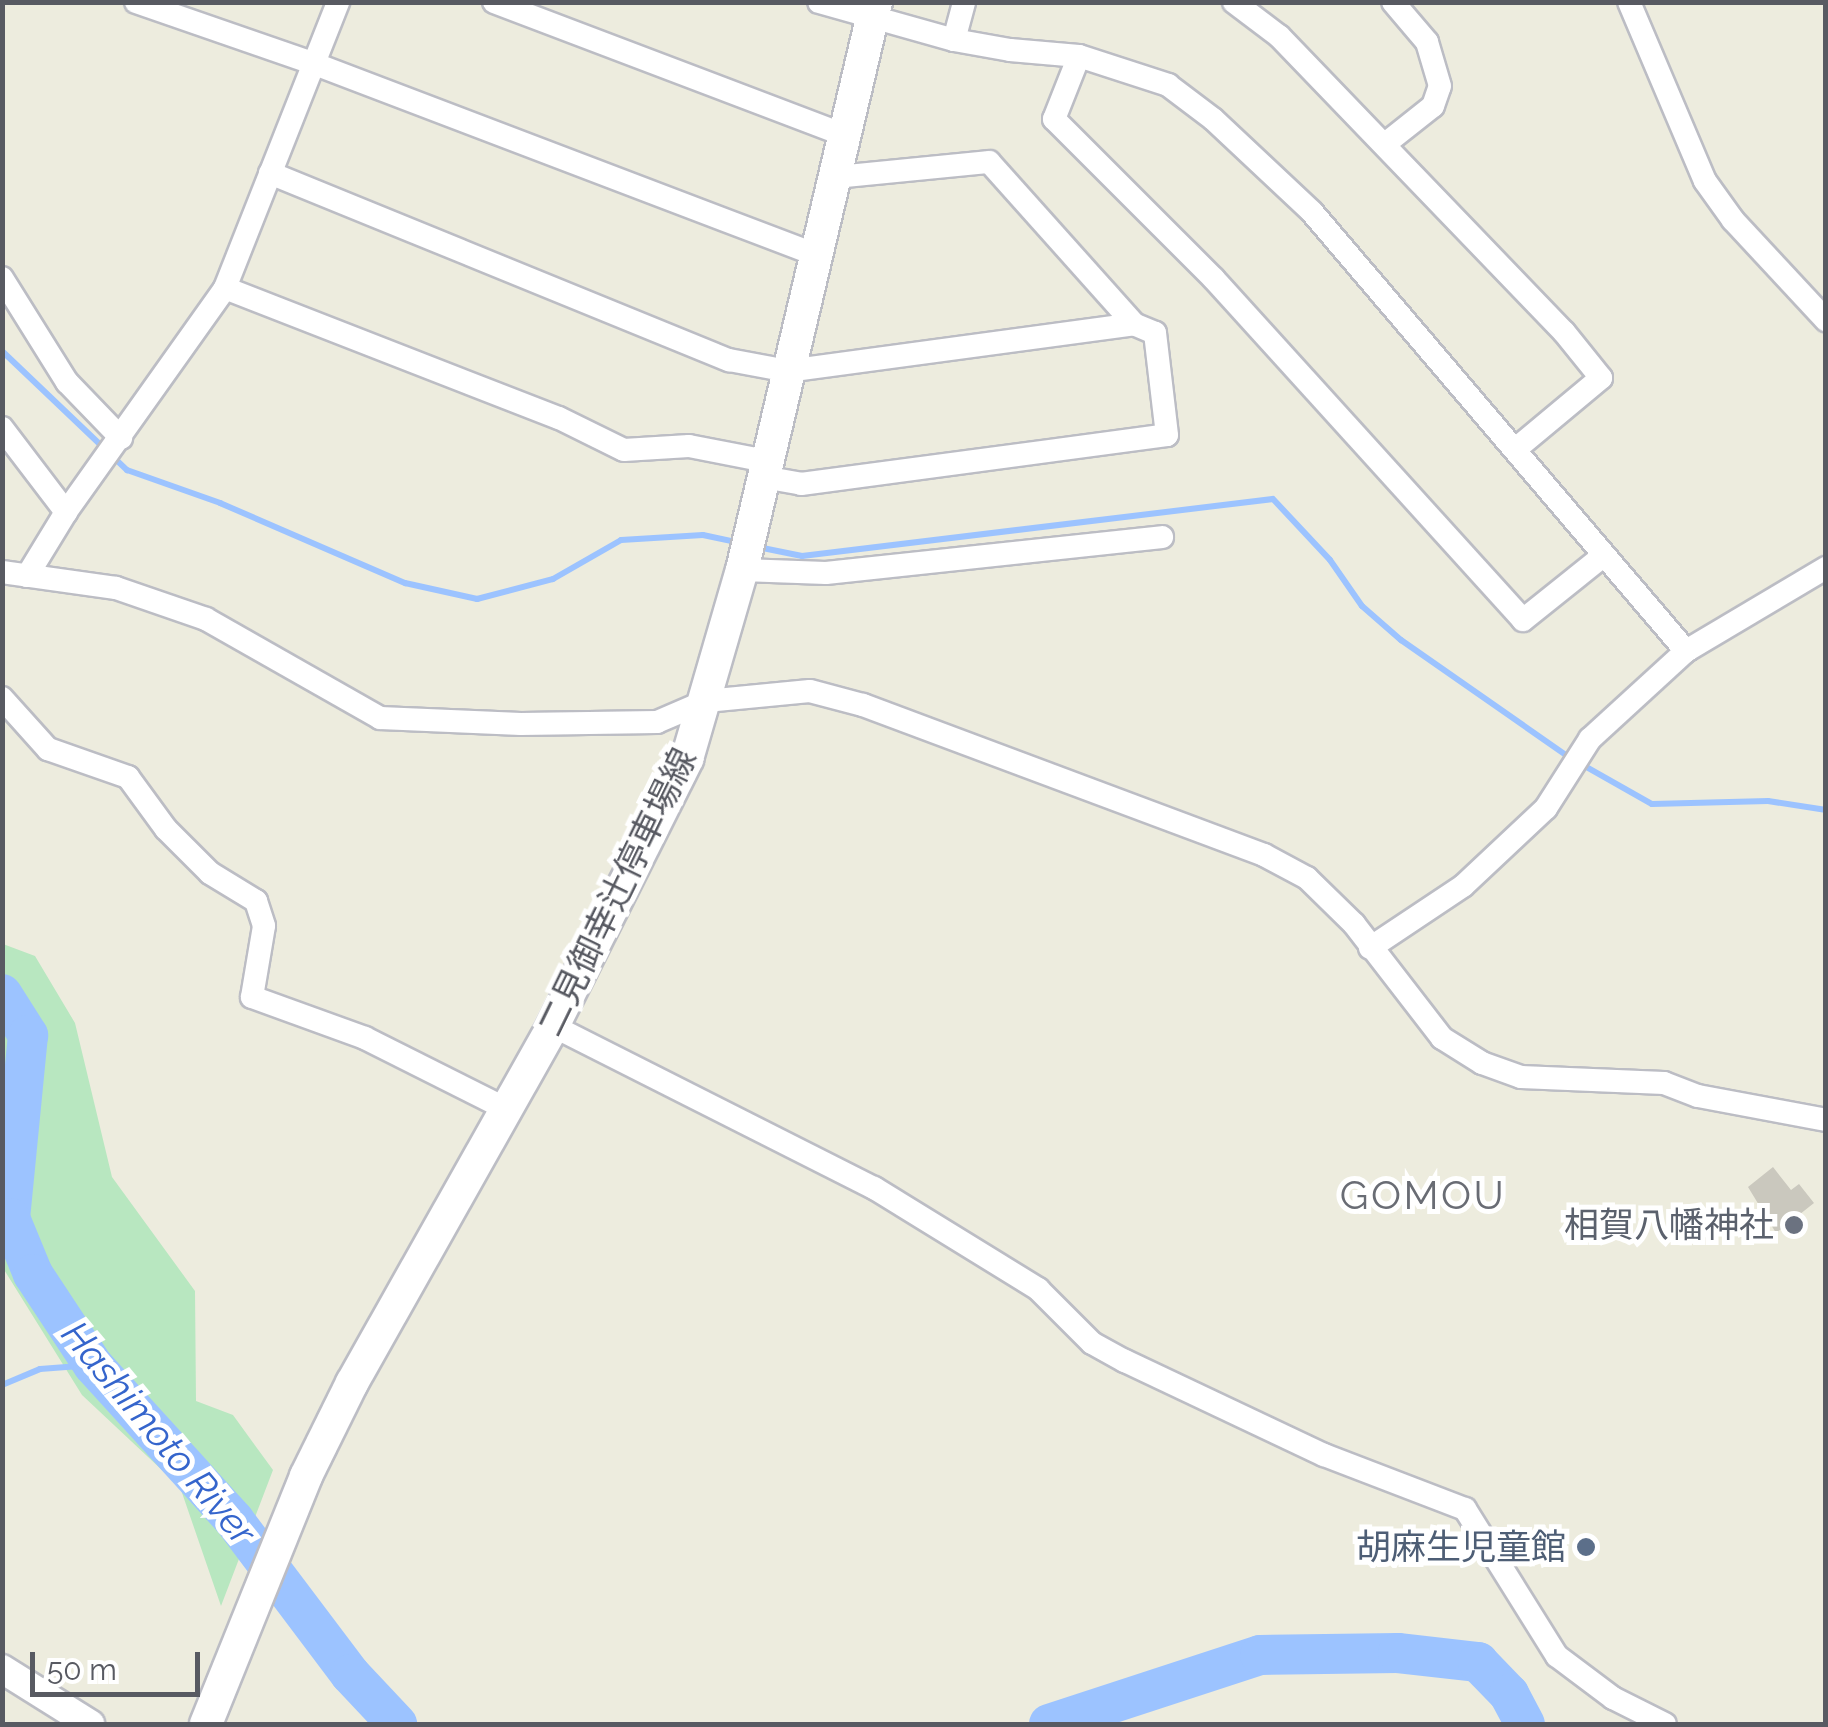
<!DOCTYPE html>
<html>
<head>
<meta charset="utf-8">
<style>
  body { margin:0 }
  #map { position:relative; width:1828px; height:1727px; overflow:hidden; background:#edecde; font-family:Raleway,"Noto Sans JP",sans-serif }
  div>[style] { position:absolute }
  .green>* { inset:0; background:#b8e7c0 }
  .stream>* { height:6px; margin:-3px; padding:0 3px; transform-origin:3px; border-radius:3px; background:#9cc3ff }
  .river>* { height:40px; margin:-20px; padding:0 20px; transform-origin:20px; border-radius:20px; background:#9cc3ff }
  .building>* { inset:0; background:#cac8be }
  .roads { filter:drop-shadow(2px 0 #bcbdc4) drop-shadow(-2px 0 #bcbdc4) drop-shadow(0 2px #bcbdc4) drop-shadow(0 -2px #bcbdc4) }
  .minor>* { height:22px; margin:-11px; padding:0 11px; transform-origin:11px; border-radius:11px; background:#fff }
  .tertiary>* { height:28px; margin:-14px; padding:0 14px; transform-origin:14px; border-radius:14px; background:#fff }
  .secondary>* { height:32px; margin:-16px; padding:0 16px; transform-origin:16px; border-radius:16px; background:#fff }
  .dots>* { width:28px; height:28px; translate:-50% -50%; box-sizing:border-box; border:5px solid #fff; border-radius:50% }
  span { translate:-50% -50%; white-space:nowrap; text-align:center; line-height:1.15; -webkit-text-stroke:10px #fff; paint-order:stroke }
  .street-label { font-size:35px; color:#585a62 }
  .worship-label { font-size:35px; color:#5b616d }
  .right { translate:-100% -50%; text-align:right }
  .service-label { font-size:35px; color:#4e5e75 }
  .water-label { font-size:38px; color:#3565cc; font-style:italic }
  .quarter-label { font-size:40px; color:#696c74; letter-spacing:2.5px }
  .frame { position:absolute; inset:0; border:5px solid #585a62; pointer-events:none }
  .scale { position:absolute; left:30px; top:1652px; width:170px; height:45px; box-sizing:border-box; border:5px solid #585a62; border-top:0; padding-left:12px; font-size:30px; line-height:35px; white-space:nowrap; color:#585a62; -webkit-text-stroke:8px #fff; paint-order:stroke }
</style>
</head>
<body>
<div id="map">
  <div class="green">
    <i style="clip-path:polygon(3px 944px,35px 956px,75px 1023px,112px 1177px,195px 1291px,196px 1401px,233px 1415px,273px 1470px,221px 1606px,180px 1487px,82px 1395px,3px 1268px)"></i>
  </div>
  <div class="stream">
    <i style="left:2px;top:351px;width:173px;rotate:43.6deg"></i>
    <i style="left:127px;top:470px;width:99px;rotate:19.5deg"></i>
    <i style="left:220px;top:503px;width:202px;rotate:23.4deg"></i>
    <i style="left:405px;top:583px;width:74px;rotate:12.5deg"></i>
    <i style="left:477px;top:599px;width:79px;rotate:-14.7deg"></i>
    <i style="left:553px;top:579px;width:78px;rotate:-29.8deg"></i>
    <i style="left:621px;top:540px;width:82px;rotate:-3.5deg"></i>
    <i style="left:703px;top:535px;width:39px;rotate:12deg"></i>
    <i style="left:758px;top:547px;width:45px;rotate:11.6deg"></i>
    <i style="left:802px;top:556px;width:474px;rotate:-6.9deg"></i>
    <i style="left:1273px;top:499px;width:83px;rotate:46.9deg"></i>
    <i style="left:1330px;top:560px;width:56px;rotate:55.2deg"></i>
    <i style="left:1362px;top:606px;width:52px;rotate:41.1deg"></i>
    <i style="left:1401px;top:640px;width:206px;rotate:34.9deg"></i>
    <i style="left:1581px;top:764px;width:81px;rotate:29.4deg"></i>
    <i style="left:1652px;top:804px;width:116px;rotate:-1.5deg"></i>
    <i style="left:1768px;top:801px;width:59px;rotate:8.8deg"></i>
    <i style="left:2px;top:1385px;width:41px;rotate:-22.8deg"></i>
    <i style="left:40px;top:1369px;width:53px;rotate:-4.3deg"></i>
  </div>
  <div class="river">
    <i style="left:2px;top:994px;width:49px;rotate:57.6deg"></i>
    <i style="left:28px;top:1035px;width:184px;rotate:95.6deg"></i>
    <i style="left:10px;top:1218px;width:61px;rotate:67.7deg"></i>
    <i style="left:33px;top:1274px;width:109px;rotate:56.6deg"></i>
    <i style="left:93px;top:1365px;width:210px;rotate:47.7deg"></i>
    <i style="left:234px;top:1520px;width:193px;rotate:53deg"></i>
    <i style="left:350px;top:1674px;width:69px;rotate:46.8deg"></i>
    <i style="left:1049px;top:1724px;width:222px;rotate:-18.1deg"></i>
    <i style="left:1260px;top:1655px;width:138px;rotate:-0.8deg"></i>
    <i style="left:1398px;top:1653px;width:81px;rotate:6.4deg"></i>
    <i style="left:1478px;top:1662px;width:45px;rotate:45.9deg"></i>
    <i style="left:1509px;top:1694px;width:34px;rotate:62deg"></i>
  </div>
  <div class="building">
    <i style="clip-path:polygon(1773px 1167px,1791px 1190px,1799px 1184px,1814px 1203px,1776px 1233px,1748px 1187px)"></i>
  </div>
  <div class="roads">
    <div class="minor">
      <i style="left:136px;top:2px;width:189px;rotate:19.1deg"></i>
      <i style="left:315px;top:64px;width:534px;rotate:20.84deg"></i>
      <i style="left:494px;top:2px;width:374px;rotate:20.8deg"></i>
      <i style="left:819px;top:2px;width:140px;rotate:15.7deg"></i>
      <i style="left:954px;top:40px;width:57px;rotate:10.1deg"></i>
      <i style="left:1010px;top:50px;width:69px;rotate:5deg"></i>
      <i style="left:1079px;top:56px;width:94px;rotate:18deg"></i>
      <i style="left:1168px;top:85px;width:56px;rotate:37.1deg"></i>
      <i style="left:1213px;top:119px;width:136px;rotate:43.2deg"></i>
      <i style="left:1312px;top:212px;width:577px;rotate:49.57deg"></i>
      <i style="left:1234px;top:2px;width:56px;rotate:37.1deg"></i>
      <i style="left:1279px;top:36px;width:411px;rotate:46.1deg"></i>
      <i style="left:1564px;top:332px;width:59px;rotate:51.2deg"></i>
      <i style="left:1601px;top:378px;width:109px;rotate:140.2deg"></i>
      <i style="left:1629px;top:2px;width:194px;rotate:67deg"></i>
      <i style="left:1705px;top:181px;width:48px;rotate:54.3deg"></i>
      <i style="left:1733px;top:220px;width:137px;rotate:47.1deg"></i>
      <i style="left:954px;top:40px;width:39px;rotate:-75deg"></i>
      <i style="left:1079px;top:56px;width:68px;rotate:111.6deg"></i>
      <i style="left:1054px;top:119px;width:226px;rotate:45deg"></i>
      <i style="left:1214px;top:279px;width:460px;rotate:47.8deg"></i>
      <i style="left:1523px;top:620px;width:102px;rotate:-38.7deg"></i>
      <i style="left:1385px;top:144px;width:61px;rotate:-38.4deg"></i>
      <i style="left:1433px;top:106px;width:21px;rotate:-71deg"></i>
      <i style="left:1440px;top:86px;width:46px;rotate:-106.5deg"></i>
      <i style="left:1427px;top:42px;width:52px;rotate:-130.4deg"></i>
      <i style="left:270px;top:173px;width:496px;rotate:22.2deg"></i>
      <i style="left:729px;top:360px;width:60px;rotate:10.6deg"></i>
      <i style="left:788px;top:371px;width:349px;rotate:-7.7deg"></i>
      <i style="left:1134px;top:324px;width:217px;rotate:-131.8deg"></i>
      <i style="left:989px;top:162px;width:154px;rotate:174.4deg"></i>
      <i style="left:2px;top:278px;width:123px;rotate:58deg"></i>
      <i style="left:67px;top:382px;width:78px;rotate:46deg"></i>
      <i style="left:225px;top:288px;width:358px;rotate:21.3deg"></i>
      <i style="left:559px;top:418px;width:72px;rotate:26.2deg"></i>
      <i style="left:624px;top:450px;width:65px;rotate:-3.5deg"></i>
      <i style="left:689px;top:446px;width:78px;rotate:11deg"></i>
      <i style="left:2px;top:428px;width:106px;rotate:52.7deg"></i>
      <i style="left:763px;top:477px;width:39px;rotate:10deg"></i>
      <i style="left:801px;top:484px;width:369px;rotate:-7.6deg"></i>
      <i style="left:1167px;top:435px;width:103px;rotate:-96.7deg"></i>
      <i style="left:1155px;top:333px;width:23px;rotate:-157deg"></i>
      <i style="left:742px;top:570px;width:84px;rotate:2deg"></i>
      <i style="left:826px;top:573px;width:338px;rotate:-6.1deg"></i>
      <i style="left:2px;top:572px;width:115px;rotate:8deg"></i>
      <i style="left:116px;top:588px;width:95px;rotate:19deg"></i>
      <i style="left:206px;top:619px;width:200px;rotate:29.6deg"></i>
      <i style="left:380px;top:718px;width:141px;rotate:2.4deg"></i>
      <i style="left:521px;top:724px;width:136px;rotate:-0.8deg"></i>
      <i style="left:657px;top:722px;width:53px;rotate:-23.2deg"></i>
      <i style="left:706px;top:701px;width:104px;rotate:-5.5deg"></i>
      <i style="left:810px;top:691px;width:55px;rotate:14.8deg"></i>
      <i style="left:863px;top:705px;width:428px;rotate:20.5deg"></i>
      <i style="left:1264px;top:855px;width:49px;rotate:28.1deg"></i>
      <i style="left:1307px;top:878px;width:66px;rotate:44.4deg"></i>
      <i style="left:1354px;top:924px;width:144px;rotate:52.3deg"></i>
      <i style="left:1442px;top:1038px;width:47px;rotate:32deg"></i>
      <i style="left:1482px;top:1063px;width:41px;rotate:19.7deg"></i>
      <i style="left:1521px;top:1077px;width:143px;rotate:2.4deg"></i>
      <i style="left:1664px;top:1083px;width:36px;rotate:21deg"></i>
      <i style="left:1698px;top:1096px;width:130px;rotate:10.6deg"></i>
      <i style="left:27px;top:576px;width:75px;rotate:-58.6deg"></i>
      <i style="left:66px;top:512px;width:275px;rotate:-54.6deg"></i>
      <i style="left:225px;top:288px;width:308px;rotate:-68.4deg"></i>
      <i style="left:2px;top:698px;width:69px;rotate:48deg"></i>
      <i style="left:48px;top:749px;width:85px;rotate:19.3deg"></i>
      <i style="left:128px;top:777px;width:64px;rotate:53.8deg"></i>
      <i style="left:166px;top:829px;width:62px;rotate:45deg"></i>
      <i style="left:210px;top:873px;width:54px;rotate:31.3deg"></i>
      <i style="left:256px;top:901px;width:26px;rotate:72deg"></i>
      <i style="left:264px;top:926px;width:72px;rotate:99.6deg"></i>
      <i style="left:252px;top:997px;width:120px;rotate:19.9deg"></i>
      <i style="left:365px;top:1038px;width:158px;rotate:26.7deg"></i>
      <i style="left:1370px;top:948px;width:112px;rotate:-33.7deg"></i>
      <i style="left:1463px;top:886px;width:114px;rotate:-43.2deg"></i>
      <i style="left:1546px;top:808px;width:82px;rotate:-57.5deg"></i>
      <i style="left:1590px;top:739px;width:130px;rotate:-42.5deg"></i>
      <i style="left:1686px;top:651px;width:163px;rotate:-30.7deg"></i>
      <i style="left:553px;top:1026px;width:360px;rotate:26.8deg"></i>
      <i style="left:874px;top:1188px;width:193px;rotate:31.6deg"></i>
      <i style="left:1038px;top:1289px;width:76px;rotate:45deg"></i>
      <i style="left:1092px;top:1343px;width:38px;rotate:29deg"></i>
      <i style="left:1125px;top:1361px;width:220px;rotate:25.3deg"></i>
      <i style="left:1324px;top:1455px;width:151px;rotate:21deg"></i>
      <i style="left:1465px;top:1509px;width:173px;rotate:58deg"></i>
      <i style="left:1557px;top:1656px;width:70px;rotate:36.9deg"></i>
      <i style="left:1613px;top:1698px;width:58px;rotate:26.6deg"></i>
    </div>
    <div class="tertiary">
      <i style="left:2px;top:1669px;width:104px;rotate:32deg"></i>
    </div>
    <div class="secondary">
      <i style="left:206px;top:1724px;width:267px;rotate:-68deg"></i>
      <i style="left:306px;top:1476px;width:104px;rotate:-63.7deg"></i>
      <i style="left:352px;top:1383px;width:410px;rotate:-60.6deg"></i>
      <i style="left:553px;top:1026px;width:299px;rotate:-63.3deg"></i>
      <i style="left:687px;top:759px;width:197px;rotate:-73.8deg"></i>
      <i style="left:742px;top:570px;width:584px;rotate:-76.73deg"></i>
    </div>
  </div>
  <div class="dots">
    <i style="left:1794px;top:1225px;background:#6b7280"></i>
    <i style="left:1586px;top:1547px;background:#5c6f8a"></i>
  </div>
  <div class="street-label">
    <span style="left:617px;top:892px;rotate:-64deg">二見御幸辻停車場線</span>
  </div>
  <div class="worship-label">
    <span class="right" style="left:1774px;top:1225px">相賀八幡神社</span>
  </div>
  <div class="service-label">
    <span class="right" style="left:1566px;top:1547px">胡麻生児童館</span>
  </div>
  <div class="water-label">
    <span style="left:159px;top:1433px;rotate:50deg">Hashimoto River</span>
  </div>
  <div class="quarter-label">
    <span style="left:1423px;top:1195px">GOMOU</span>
  </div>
  <div class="frame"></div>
  <div class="scale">50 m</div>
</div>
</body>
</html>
